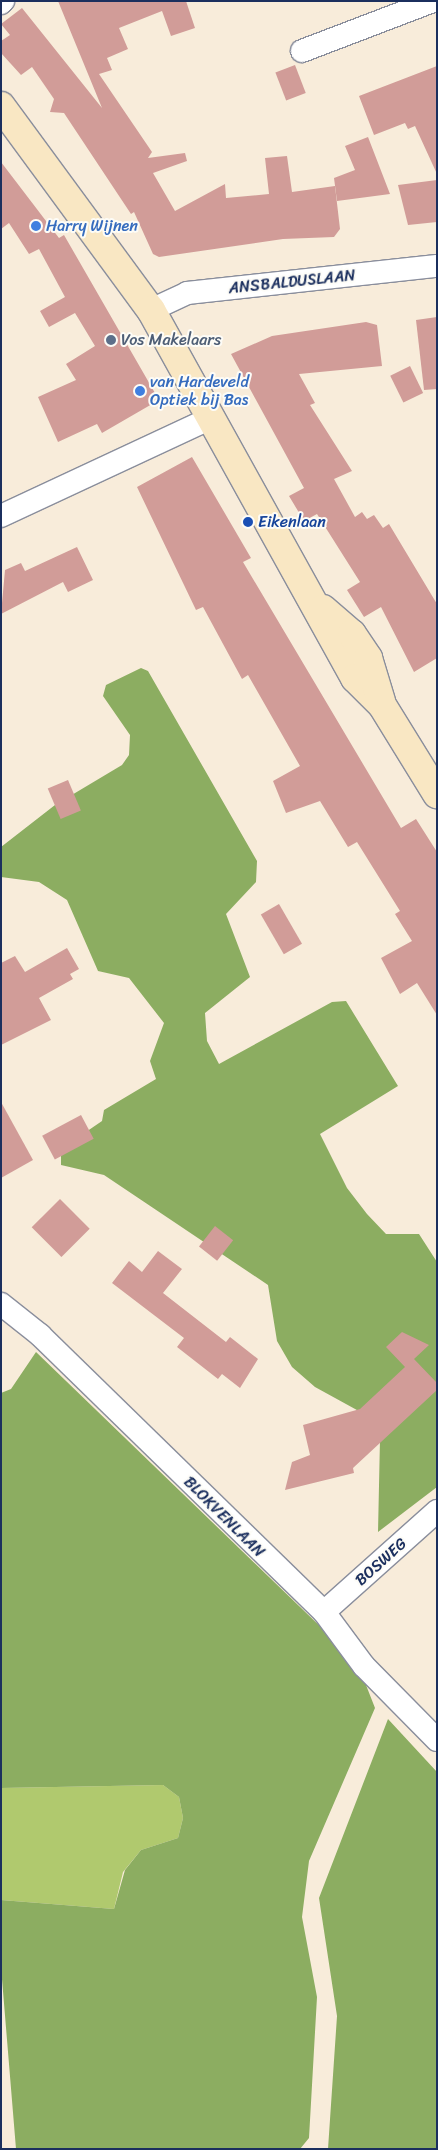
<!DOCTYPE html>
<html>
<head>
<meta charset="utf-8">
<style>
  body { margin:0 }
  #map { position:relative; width:438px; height:2150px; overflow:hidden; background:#f8ecda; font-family:Sriracha,sans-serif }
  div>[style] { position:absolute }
  .green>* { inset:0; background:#b0c96e }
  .forest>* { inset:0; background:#8cad61 }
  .building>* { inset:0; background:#d19c98; transform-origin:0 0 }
  .roads { filter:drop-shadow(1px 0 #8a8e9c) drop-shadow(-1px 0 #8a8e9c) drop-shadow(0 1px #8a8e9c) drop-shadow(0 -1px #8a8e9c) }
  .street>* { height:22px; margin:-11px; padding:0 11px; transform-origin:11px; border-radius:11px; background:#fff }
  .secondary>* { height:28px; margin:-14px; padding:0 14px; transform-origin:14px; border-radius:14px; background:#f9e7c3 }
  .dots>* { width:14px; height:14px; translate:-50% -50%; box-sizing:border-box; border:2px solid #fdfcf7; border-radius:50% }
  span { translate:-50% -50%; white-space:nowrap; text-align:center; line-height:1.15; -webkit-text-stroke:4px #fdfcf7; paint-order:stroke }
  .shop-label { font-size:16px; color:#366cbe }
  .left { translate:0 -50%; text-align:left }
  .street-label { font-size:16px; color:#1b2f5e }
  .service-label { font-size:16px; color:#4e5e75 }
  .transit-label { font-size:16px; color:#164399 }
  .frame { position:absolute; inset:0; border:2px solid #1b2f5e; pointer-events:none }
</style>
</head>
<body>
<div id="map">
  <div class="green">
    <i style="clip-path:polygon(163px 1785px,179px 1797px,183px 1818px,178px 1838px,141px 1850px,123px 1872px,114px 1909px,1px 1900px,1px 1788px)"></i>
  </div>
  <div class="forest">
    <i style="clip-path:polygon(141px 668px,148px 671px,257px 861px,256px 882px,226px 914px,250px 977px,205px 1013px,207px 1041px,219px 1064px,332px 1002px,346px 1001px,398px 1086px,320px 1134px,347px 1188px,367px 1214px,386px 1234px,419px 1234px,437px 1262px,437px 1487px,378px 1532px,380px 1439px,366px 1415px,315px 1387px,292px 1367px,277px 1341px,268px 1285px,104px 1175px,61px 1165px,61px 1149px,102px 1121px,104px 1110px,156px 1079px,150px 1061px,164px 1023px,129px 978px,98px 971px,67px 900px,39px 882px,1px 877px,1px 847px,55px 805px,122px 765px,129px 755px,130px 735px,103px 696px,106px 685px)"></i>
    <i style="clip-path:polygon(36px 1352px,357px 1662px,375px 1708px,309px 1861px,302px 1917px,317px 1997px,309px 2138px,300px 2149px,16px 2149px,1px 1967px,1px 1900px,114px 1909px,125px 1870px,141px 1850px,178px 1838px,183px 1818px,179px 1797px,163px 1785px,1px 1788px,1px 1393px,11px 1389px)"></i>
    <i style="clip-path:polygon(388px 1719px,437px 1772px,437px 2149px,328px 2149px,337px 2016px,319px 1898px)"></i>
  </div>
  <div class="building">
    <i style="clip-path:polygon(58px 1px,186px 1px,195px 28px,171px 36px,162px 11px,119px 28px,128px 49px,107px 58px,112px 70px,99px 74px,152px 152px,148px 158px,185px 153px,187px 161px,153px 173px,175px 211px,225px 184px,226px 198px,269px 194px,265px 158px,287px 156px,292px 192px,335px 186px,340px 229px,334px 237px,283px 239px,159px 257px,153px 254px,134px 212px,131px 214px,64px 113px,50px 112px,54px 99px,32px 67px,21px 75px,1px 53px,1px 41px,10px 35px,1px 24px,22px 8px,102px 108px)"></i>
    <i style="left:295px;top:65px;width:30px;height:21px;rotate:69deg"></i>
    <i style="clip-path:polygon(437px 66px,437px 174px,415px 126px,408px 129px,405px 123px,374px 135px,359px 96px)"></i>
    <i style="clip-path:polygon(368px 137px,390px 194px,337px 201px,334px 178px,355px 170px,345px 146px)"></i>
    <i style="clip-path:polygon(1px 162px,59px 238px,64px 235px,159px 400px,102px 433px,97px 424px,58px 442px,38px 397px,76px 380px,66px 364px,95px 346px,75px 313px,49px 327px,40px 311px,65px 297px,39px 249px,29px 254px,9px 223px,1px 229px)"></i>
    <i style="clip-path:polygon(437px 180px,437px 222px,408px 225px,398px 185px)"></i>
    <i style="clip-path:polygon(437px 317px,437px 389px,424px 390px,416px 320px)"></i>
    <i style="clip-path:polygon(366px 322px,377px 325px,382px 366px,299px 374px,315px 403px,310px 405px,352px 471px,334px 479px,355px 517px,362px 512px,367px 519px,374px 515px,383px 528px,389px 524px,437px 604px,437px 658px,414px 672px,381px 607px,364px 617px,347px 590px,360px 582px,317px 514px,304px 521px,289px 496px,304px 488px,231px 354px,272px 336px)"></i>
    <i style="left:410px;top:366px;width:30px;height:22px;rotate:64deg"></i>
    <i style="clip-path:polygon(192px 457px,251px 558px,243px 562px,401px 828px,416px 819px,437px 852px,437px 1015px,417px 983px,400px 994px,381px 958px,412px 941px,395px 914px,400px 911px,357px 842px,348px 847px,320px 801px,286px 813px,273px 781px,300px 766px,248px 675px,242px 679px,203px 607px,196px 610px,137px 487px)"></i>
    <i style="clip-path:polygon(77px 547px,93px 580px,68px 592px,63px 582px,1px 614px,5px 570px,21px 563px,25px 571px)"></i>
    <i style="left:68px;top:780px;width:33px;height:22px;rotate:67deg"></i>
    <i style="left:279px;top:904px;width:46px;height:21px;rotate:60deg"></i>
    <i style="clip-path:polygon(67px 948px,79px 969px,70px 974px,73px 979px,39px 998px,51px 1020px,1px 1045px,1px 963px,15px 956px,25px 972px)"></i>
    <i style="clip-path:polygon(1px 1102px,33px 1160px,1px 1178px)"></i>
    <i style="left:81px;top:1115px;width:27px;height:44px;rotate:62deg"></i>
    <i style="left:60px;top:1199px;width:42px;height:40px;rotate:45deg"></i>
    <i style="left:215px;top:1226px;width:23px;height:26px;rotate:38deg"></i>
    <i style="clip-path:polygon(158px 1251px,182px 1269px,163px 1293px,226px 1342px,230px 1337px,258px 1359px,240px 1388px,222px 1374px,218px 1379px,177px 1347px,184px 1338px,112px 1283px,129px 1261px,142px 1272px)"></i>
    <i style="clip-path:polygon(402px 1332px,429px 1345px,414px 1359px,437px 1383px,437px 1390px,353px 1468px,354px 1473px,285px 1490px,292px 1462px,310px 1455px,303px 1425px,360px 1409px,405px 1367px,386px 1347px)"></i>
  </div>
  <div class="roads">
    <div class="street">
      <i style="left:1px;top:3px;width:3px;rotate:-45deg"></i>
      <i style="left:302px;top:51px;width:140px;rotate:-20.9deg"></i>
      <i style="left:151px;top:310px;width:40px;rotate:-25deg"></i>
      <i style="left:187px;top:293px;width:251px;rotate:-6.2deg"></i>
      <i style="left:1px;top:516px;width:232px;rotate:-25deg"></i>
      <i style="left:1px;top:1304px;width:50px;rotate:38.5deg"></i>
      <i style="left:40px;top:1335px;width:397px;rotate:44.3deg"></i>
      <i style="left:324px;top:1612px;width:67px;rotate:53.5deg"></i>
      <i style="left:364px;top:1666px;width:104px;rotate:45.4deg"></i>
      <i style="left:324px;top:1612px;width:152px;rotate:-41.8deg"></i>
    </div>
    <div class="secondary">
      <i style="left:1px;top:106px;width:253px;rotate:53.7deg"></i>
      <i style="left:151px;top:310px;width:421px;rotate:61deg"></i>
      <i style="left:355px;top:678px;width:38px;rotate:45deg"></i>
      <i style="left:382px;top:705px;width:105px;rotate:58.3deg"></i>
      <i style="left:323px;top:609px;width:38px;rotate:41deg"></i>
      <i style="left:352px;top:634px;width:29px;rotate:56deg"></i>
      <i style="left:368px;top:658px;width:45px;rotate:73.2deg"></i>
    </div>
  </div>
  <div class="dots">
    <i style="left:36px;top:226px;background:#3f7fe0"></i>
    <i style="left:111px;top:340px;background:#5c6f8a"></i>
    <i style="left:140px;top:391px;background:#3f7fe0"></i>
    <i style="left:248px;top:522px;background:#1a4fb4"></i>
  </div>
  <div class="shop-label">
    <span class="left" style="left:46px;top:226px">Harry Wijnen</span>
    <span class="left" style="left:150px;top:391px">van Hardeveld<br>Optiek bij Bas</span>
  </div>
  <div class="street-label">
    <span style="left:292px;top:282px;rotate:-6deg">ANSBALDUSLAAN</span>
    <span style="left:224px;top:1517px;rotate:45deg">BLOKVENLAAN</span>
    <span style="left:381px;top:1562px;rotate:-42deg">BOSWEG</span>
  </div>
  <div class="service-label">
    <span class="left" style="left:121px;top:340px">Vos Makelaars</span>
  </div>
  <div class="transit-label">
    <span class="left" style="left:258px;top:522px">Eikenlaan</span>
  </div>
  <div class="frame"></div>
</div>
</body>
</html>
